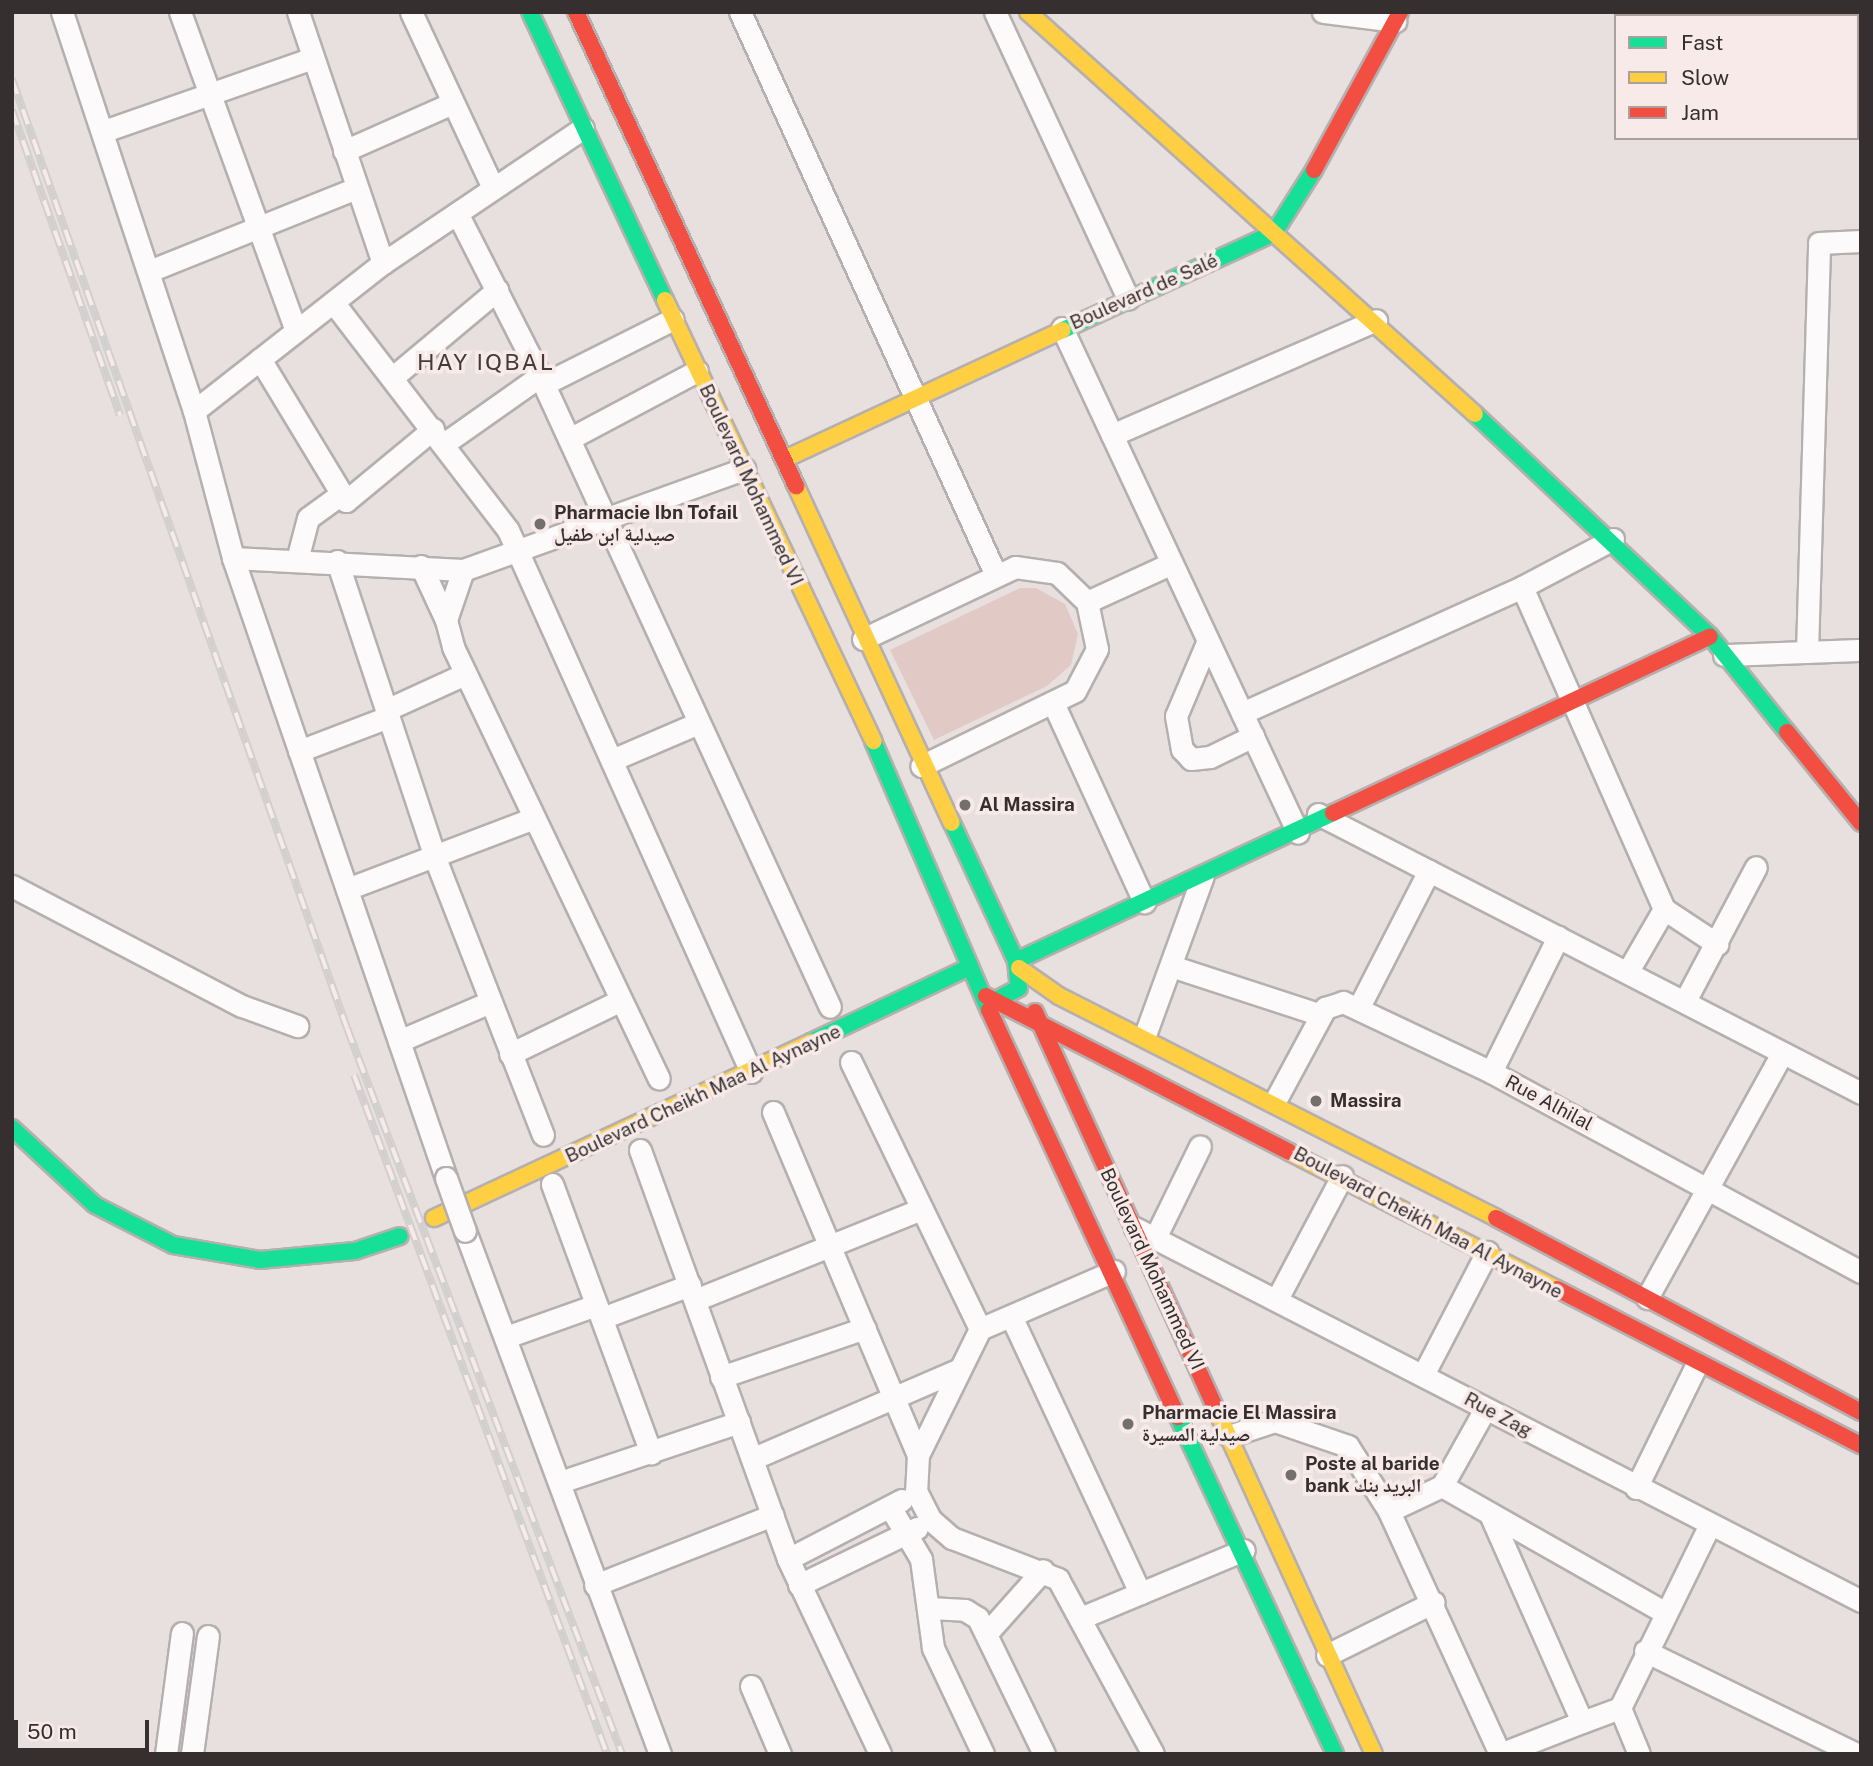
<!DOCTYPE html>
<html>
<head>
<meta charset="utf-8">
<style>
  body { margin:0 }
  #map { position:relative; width:1873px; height:1766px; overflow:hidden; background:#e8e0de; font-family:"Public Sans","Noto Naskh Arabic",sans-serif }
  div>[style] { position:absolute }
  .green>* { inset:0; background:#e1cac6 }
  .roads { filter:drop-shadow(2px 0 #b5b0af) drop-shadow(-2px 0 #b5b0af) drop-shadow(0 2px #b5b0af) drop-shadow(0 -2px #b5b0af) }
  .street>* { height:21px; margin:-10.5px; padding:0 10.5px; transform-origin:10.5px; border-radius:10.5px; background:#fcfafa }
  .fast>* { height:16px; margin:-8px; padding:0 8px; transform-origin:8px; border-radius:8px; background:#16e098 }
  .slow>* { height:16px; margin:-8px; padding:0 8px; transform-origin:8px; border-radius:8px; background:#ffcf43 }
  .jam>* { height:16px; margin:-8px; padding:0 8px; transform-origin:8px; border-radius:8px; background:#f24e42 }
  .rail>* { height:8px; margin-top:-4px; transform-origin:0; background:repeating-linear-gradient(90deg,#f8eae8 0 16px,#d2cfcf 0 32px); box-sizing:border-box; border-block:2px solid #d2cfcf }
  .bridges { filter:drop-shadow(2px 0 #b5b0af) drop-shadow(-2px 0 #b5b0af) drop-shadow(0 2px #b5b0af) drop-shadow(0 -2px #b5b0af) }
  .street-bridge>* { height:21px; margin:-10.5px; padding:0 10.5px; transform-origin:10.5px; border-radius:10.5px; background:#fcfafa }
  .dots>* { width:19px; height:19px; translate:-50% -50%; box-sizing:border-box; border:4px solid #f8eae8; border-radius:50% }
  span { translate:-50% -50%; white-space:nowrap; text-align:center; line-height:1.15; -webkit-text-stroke:7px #f8eae8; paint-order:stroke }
  .street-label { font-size:19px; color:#35302f }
  .poi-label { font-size:19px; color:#35302f; font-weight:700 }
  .left { translate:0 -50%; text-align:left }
  .quarter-label { font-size:23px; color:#443a38; letter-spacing:2px }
  .frame { position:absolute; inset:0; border:14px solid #35302f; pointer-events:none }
  .legend { position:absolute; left:1614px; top:14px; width:245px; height:126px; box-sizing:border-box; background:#f8eae8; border:2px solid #aaa09e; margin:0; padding:9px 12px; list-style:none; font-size:21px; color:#35302f }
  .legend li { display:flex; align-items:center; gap:14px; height:35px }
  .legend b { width:35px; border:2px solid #aaa09e }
  .scale { position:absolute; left:14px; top:1720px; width:135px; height:32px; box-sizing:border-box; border:4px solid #35302f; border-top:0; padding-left:9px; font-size:21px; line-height:24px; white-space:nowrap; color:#35302f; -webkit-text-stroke:5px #f8eae8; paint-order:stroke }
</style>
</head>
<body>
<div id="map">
  <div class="green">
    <i style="clip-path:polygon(1020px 588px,1036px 588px,1065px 604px,1078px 634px,1071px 665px,1047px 686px,934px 740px,890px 650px)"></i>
  </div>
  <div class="roads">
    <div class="street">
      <i style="left:62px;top:12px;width:420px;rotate:71.7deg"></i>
      <i style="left:194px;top:411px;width:152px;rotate:75.1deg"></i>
      <i style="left:233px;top:558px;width:656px;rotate:71.04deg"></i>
      <i style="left:180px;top:12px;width:339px;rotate:70deg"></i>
      <i style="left:298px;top:12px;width:265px;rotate:71.3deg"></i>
      <i style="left:411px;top:12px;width:192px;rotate:65deg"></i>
      <i style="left:740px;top:12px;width:616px;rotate:65.56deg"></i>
      <i style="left:995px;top:12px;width:316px;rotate:65.1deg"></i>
      <i style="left:1323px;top:12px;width:73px;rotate:7.1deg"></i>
      <i style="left:104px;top:131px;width:220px;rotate:-19.3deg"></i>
      <i style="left:344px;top:151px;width:119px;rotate:-23.8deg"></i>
      <i style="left:457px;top:213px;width:183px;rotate:63deg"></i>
      <i style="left:540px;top:376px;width:694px;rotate:65.32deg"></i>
      <i style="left:149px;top:271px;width:223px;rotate:-21.8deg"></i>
      <i style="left:333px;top:302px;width:287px;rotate:52.5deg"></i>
      <i style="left:508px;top:530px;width:594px;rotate:65.85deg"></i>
      <i style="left:1062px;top:328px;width:557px;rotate:64.95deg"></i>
      <i style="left:260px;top:359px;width:166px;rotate:58.8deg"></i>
      <i style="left:346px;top:501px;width:113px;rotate:-39.6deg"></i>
      <i style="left:393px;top:377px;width:136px;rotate:-39.9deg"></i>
      <i style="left:544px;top:384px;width:144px;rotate:-26.7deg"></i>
      <i style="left:194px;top:411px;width:240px;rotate:-38.1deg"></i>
      <i style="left:383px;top:263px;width:241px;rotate:-34deg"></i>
      <i style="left:1112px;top:435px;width:288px;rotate:-23.5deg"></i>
      <i style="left:569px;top:439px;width:145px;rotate:-28deg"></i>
      <i style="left:445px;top:443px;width:116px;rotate:-35.2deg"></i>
      <i style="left:233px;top:558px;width:230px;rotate:3deg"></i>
      <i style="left:463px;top:570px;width:299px;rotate:-19.8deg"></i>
      <i style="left:297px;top:560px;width:43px;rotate:-75.3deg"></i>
      <i style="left:308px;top:518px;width:41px;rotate:-36deg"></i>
      <i style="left:337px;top:561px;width:313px;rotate:71.7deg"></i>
      <i style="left:435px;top:858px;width:297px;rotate:68.7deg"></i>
      <i style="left:421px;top:566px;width:60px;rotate:65.2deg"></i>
      <i style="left:463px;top:570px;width:53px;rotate:108.8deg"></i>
      <i style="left:446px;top:620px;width:28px;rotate:75deg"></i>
      <i style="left:453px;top:647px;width:478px;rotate:64.5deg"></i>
      <i style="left:1522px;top:587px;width:352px;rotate:66.2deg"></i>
      <i style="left:1664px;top:909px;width:72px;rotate:120.1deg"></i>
      <i style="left:1087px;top:602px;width:91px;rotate:-24.6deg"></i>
      <i style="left:863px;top:639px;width:168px;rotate:-25.3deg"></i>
      <i style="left:1015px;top:567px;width:42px;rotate:8.1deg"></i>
      <i style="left:1057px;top:573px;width:42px;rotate:44deg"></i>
      <i style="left:1087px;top:602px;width:48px;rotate:78deg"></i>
      <i style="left:1097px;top:649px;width:47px;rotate:117.6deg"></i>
      <i style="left:1075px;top:691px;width:171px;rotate:154deg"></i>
      <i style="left:1206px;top:645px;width:77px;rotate:112.9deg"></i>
      <i style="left:1176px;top:716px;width:34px;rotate:80deg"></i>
      <i style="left:1182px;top:749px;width:13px;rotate:48deg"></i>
      <i style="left:1191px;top:759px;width:19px;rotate:-6deg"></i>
      <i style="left:1210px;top:757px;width:48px;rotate:-26deg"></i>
      <i style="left:1807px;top:652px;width:409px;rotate:-88.3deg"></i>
      <i style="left:1819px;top:243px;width:42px;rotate:-2.7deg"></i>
      <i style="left:1724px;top:655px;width:137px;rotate:-2.1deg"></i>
      <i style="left:1054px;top:705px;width:217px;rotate:65.4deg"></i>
      <i style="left:386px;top:710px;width:87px;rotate:-24.5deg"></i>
      <i style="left:1242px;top:713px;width:307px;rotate:-24.2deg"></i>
      <i style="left:1522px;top:587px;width:103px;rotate:-27.8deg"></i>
      <i style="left:299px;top:751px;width:95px;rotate:-20.9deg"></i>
      <i style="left:612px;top:760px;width:91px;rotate:-23.2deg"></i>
      <i style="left:1318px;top:814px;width:610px;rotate:27.19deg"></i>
      <i style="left:12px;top:886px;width:259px;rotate:27.6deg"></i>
      <i style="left:242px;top:1006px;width:59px;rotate:20deg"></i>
      <i style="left:347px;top:889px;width:197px;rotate:-20.8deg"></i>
      <i style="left:1664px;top:909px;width:64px;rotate:33.4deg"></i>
      <i style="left:1171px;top:966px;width:158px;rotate:18.1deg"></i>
      <i style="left:1686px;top:999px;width:149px;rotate:-62.1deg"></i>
      <i style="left:1359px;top:1007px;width:153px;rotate:-62.8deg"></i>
      <i style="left:1145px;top:1035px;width:169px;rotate:-70deg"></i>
      <i style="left:399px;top:1041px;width:99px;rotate:-23.2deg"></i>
      <i style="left:510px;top:1054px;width:119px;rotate:-25.9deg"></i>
      <i style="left:851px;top:1062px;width:297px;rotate:64.2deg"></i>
      <i style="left:1491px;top:1072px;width:151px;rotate:-63.6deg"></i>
      <i style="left:1275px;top:1101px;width:106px;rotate:-61.7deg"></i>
      <i style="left:1325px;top:1008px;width:19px;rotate:-18deg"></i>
      <i style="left:1343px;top:1002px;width:164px;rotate:25.3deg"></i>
      <i style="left:1491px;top:1072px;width:421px;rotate:28.4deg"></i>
      <i style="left:773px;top:1112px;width:372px;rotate:67.1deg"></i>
      <i style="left:640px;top:1150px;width:435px;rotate:70.1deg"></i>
      <i style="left:788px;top:1559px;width:216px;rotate:64.7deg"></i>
      <i style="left:552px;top:1184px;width:287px;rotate:69.8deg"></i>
      <i style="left:1135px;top:1228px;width:816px;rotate:27.19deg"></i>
      <i style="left:465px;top:1231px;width:558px;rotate:69.55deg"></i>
      <i style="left:1155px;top:1238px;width:102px;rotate:-63.9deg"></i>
      <i style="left:1114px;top:1271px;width:146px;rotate:156.6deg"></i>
      <i style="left:980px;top:1329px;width:140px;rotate:116.2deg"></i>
      <i style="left:918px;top:1455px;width:36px;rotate:93deg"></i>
      <i style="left:916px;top:1491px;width:33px;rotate:63deg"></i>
      <i style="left:931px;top:1520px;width:28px;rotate:41deg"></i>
      <i style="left:952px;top:1538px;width:114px;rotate:21.1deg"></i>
      <i style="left:1058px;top:1579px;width:199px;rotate:61.5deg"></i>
      <i style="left:1647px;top:1298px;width:280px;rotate:-61.1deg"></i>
      <i style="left:1277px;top:1299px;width:139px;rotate:-62.1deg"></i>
      <i style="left:695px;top:1300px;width:244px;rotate:-21.9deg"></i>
      <i style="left:1011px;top:1316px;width:306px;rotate:65deg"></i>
      <i style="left:602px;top:1318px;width:94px;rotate:-20.6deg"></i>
      <i style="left:506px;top:1337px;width:96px;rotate:-19.6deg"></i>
      <i style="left:1423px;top:1375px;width:139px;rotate:-62.5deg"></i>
      <i style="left:721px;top:1377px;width:152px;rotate:-18.8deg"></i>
      <i style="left:1229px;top:1436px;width:48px;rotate:-18.1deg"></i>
      <i style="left:1275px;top:1421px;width:77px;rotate:18.9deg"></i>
      <i style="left:1348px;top:1446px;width:77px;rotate:57.8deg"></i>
      <i style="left:754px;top:1458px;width:224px;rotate:-23.4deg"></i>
      <i style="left:560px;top:1482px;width:189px;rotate:-18.5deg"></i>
      <i style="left:1442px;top:1486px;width:88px;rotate:-60.8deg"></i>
      <i style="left:1636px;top:1488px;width:136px;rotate:-63.8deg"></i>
      <i style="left:890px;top:1507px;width:61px;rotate:59.2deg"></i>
      <i style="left:921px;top:1559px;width:90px;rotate:82.3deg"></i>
      <i style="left:933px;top:1648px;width:117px;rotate:64.7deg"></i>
      <i style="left:1490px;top:1514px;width:227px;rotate:66.1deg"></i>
      <i style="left:788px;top:1559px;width:128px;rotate:-27.4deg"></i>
      <i style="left:595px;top:1585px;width:191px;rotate:-21.5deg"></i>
      <i style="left:799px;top:1585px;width:131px;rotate:-25.8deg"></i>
      <i style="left:929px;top:1608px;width:36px;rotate:3deg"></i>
      <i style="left:965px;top:1610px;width:15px;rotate:32deg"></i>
      <i style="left:978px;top:1618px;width:151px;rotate:64.1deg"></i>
      <i style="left:1083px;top:1617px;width:174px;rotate:-22.6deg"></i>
      <i style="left:987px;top:1633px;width:84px;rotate:-48.4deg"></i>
      <i style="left:1645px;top:1651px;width:235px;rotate:26deg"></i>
      <i style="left:1327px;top:1655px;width:119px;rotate:-26.4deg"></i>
      <i style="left:751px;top:1686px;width:74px;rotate:66.9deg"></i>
      <i style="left:1620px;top:1708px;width:40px;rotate:159.8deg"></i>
      <i style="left:1582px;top:1722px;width:88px;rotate:158.7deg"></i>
      <i style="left:1500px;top:1754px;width:267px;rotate:-114.6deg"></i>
      <i style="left:1389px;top:1511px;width:59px;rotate:-25.3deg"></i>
      <i style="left:1442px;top:1486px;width:255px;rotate:29.6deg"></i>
      <i style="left:166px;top:1754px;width:122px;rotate:-82.5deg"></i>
      <i style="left:192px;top:1754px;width:119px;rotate:-82.3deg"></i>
      <i style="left:1639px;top:1754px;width:50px;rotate:-112.4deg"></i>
      <i style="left:1620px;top:1708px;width:203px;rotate:-63.9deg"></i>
    </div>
    <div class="fast">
      <i style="left:530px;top:12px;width:318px;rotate:64.9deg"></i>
      <i style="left:1063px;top:330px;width:232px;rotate:-24.7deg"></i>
      <i style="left:1274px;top:233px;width:75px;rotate:-57.6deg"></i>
      <i style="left:1475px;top:414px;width:323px;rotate:43.4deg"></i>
      <i style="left:1710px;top:636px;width:123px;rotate:51.3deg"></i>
      <i style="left:873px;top:741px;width:293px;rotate:66.7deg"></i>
      <i style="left:952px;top:823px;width:152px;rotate:65.1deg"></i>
      <i style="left:1016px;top:961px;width:27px;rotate:84deg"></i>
      <i style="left:1019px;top:988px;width:27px;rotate:153deg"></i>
      <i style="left:1016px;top:961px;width:350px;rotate:-25deg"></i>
      <i style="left:811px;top:1042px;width:176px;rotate:-25.3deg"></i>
      <i style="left:12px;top:1128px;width:113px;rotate:42.9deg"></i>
      <i style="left:95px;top:1205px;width:88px;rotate:27.1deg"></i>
      <i style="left:173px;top:1245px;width:88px;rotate:9.8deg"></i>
      <i style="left:260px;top:1260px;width:95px;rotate:-5.4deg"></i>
      <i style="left:355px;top:1251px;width:47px;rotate:-18.4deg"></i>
      <i style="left:1178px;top:1417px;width:372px;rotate:65deg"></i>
    </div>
    <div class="slow">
      <i style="left:1028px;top:12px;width:601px;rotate:41.97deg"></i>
      <i style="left:665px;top:300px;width:488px;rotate:64.7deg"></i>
      <i style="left:785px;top:459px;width:306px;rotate:-24.9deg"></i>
      <i style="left:796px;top:486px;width:371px;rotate:65.2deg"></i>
      <i style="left:1019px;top:968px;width:49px;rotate:35deg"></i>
      <i style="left:1059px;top:996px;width:490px;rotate:26.9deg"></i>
      <i style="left:1289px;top:1152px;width:301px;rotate:27.1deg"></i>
      <i style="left:434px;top:1218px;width:416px;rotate:-25deg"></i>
      <i style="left:1216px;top:1409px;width:379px;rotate:65.4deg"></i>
    </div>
    <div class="jam">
      <i style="left:576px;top:12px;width:523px;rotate:65.1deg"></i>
      <i style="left:1314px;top:170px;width:180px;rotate:-61.4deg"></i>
      <i style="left:1787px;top:732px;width:117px;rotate:50.9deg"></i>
      <i style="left:1333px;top:813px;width:416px;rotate:-25.1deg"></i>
      <i style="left:986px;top:996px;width:341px;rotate:27.2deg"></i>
      <i style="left:989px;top:1010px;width:449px;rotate:65.1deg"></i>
      <i style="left:1035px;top:1012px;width:436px;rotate:65.5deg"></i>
      <i style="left:1496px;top:1218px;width:413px;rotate:28deg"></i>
      <i style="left:1557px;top:1289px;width:342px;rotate:27.2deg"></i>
    </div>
  </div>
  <div class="rail">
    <i style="left:12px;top:79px;width:1006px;rotate:70.56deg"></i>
    <i style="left:347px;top:1028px;width:776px;rotate:69.25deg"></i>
    <i style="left:12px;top:110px;width:324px;rotate:70.5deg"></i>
    <i style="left:354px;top:1075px;width:725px;rotate:69.56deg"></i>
  </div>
  <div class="bridges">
    <div class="street-bridge">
      <i style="left:446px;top:1178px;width:56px;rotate:70.3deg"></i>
    </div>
  </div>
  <div class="dots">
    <i style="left:540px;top:524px;background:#746e6c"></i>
    <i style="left:965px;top:805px;background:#746e6c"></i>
    <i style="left:1316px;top:1101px;background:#746e6c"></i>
    <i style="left:1128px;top:1424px;background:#746e6c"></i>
    <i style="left:1291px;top:1475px;background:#746e6c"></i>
  </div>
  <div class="street-label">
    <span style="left:1144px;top:292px;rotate:-24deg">Boulevard de Salé</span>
    <span style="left:751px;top:485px;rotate:65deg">Boulevard Mohammed VI</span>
    <span style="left:703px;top:1094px;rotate:-25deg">Boulevard Cheikh Maa Al Aynayne</span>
    <span style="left:1549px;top:1103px;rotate:28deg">Rue Alhilal</span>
    <span style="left:1428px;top:1223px;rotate:28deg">Boulevard Cheikh Maa Al Aynayne</span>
    <span style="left:1152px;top:1269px;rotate:65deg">Boulevard Mohammed VI</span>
    <span style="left:1498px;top:1415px;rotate:28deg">Rue Zag</span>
  </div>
  <div class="poi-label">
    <span class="left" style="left:554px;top:524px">Pharmacie Ibn Tofail<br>صيدلية ابن طفيل</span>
    <span class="left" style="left:979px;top:805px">Al Massira</span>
    <span class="left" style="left:1330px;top:1101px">Massira</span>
    <span class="left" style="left:1142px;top:1424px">Pharmacie El Massira<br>صيدلية المسيرة</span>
    <span class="left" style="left:1305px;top:1475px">Poste al baride<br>bank البريد بنك</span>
  </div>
  <div class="quarter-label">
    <span style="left:486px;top:362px">HAY IQBAL</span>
  </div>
  <div class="frame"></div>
  <ul class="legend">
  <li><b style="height:9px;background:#16e098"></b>Fast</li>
  <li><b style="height:9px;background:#ffcf43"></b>Slow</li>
  <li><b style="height:9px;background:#f24e42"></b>Jam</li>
  </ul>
  <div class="scale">50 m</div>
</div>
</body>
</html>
